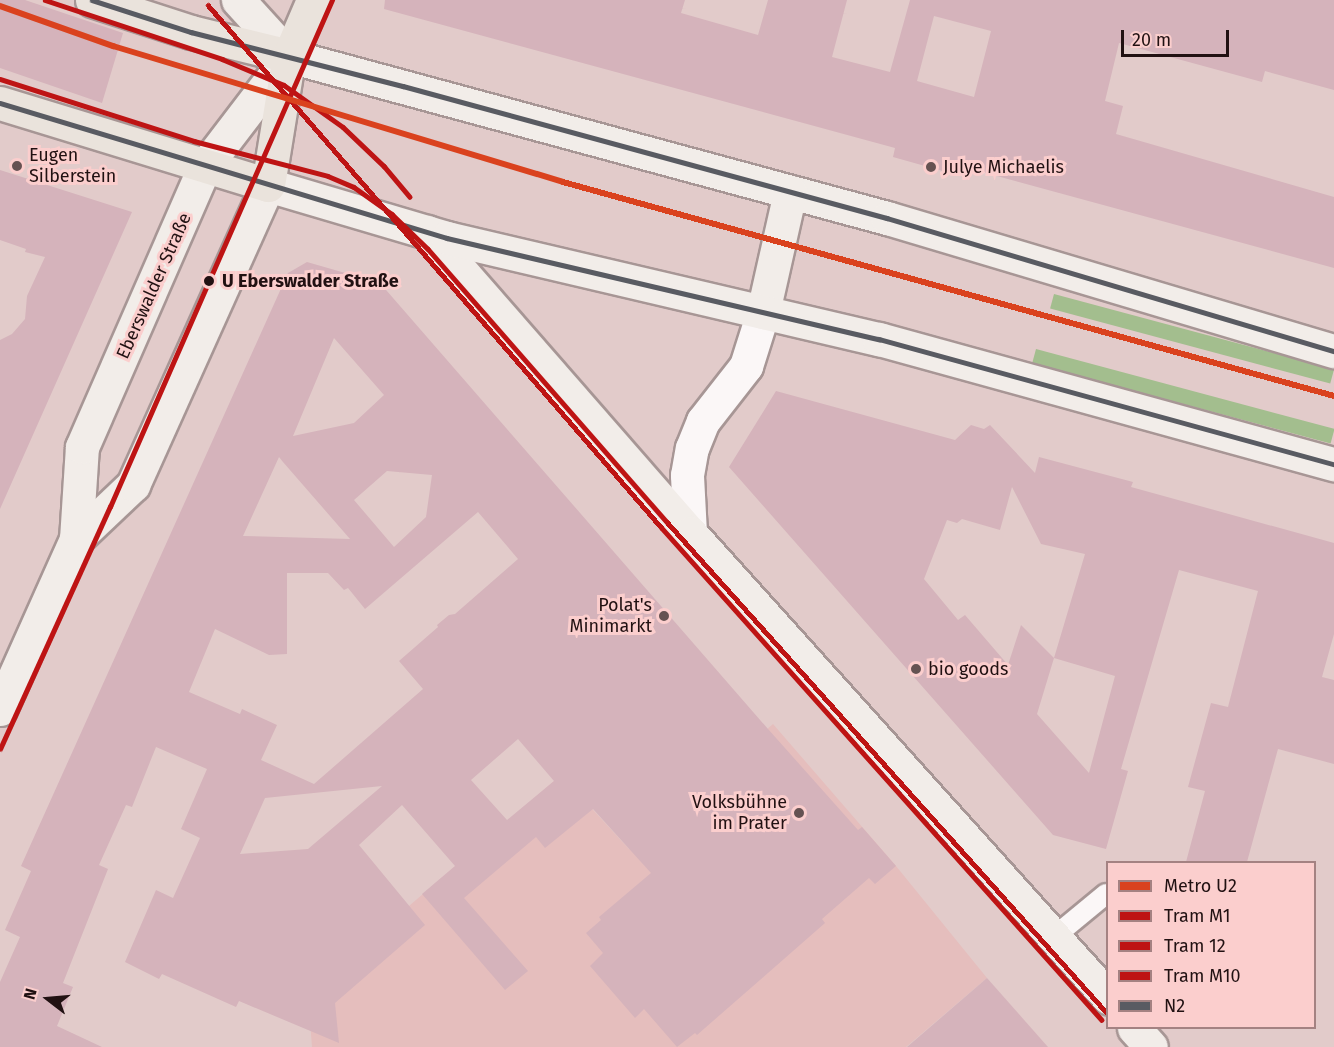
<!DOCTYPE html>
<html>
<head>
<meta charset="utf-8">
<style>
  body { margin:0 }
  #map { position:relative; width:1334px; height:1047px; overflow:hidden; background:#e2cbca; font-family:"Fira Sans",sans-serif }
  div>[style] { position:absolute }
  .built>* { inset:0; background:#e5bebd }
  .green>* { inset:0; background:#a3be8e; transform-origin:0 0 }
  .building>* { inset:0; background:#d5b3bb }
  .roads { filter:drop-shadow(2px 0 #a79695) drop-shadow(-2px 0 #a79695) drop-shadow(0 2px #a79695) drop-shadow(0 -2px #a79695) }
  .lane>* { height:20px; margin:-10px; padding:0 10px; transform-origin:10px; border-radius:10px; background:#fbf7f7 }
  .street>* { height:33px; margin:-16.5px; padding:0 16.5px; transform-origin:16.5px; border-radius:16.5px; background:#fbf7f7 }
  .secondary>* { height:33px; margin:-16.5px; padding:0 16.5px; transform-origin:16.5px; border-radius:16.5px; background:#f2ede9 }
  .primary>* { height:33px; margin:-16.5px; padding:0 16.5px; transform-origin:16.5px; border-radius:16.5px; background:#eae3dc }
  .bus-1>* { height:4.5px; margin:-2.25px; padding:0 2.25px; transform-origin:2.25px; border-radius:2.25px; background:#595b62 }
  .tram-1>* { height:4.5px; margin:-2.25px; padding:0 2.25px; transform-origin:2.25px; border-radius:2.25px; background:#be1414 }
  .tram-2>* { height:4.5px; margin:-2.25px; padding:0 2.25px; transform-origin:2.25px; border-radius:2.25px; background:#be1414 }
  .tram-3>* { height:4.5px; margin:-2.25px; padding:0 2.25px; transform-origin:2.25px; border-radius:2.25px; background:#be1414 }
  .metro-1>* { height:6px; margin:-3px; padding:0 3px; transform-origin:3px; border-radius:3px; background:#da421e }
  .dots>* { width:16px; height:16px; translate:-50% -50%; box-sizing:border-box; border:3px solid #fbcecd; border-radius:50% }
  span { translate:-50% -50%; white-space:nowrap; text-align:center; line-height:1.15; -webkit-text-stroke:6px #fbcecd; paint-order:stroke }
  .poi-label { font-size:18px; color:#211112 }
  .left { translate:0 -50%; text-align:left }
  .right { translate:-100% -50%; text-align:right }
  .stop-label { font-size:18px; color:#211112; font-weight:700 }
  .street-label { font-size:18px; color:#211112 }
  .legend { position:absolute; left:1106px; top:861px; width:210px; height:168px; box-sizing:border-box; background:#fbcecd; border:2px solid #a48282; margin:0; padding:8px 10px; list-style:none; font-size:18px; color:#211112 }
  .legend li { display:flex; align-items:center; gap:12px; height:30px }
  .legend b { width:30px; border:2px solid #a48282 }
  .north { position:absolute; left:18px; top:969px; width:60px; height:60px; -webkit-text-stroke:4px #fbcecd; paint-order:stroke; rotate:286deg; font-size:16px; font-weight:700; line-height:24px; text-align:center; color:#211112 }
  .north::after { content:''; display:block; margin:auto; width:21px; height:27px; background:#211112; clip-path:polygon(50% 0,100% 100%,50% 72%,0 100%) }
  .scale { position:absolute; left:1121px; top:30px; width:108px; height:27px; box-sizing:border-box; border:3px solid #211112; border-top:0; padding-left:8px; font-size:18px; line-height:21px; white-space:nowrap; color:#211112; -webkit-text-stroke:4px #fbcecd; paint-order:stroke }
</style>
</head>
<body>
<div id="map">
  <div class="built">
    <i style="clip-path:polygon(773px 724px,896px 866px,987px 978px,906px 1047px,312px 1047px,308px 993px,561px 775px,629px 849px)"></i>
  </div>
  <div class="green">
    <i style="left:1054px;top:294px;width:290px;height:15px;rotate:15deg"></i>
    <i style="left:1036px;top:349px;width:309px;height:15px;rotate:15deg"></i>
  </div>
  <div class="building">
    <i style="clip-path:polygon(0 0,25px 0,123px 33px,102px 103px,0 68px)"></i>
    <i style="clip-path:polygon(evenodd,385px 0,685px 0,681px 13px,758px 35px,768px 0,847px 0,832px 57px,890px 72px,910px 0,1334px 0,1334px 90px,1265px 71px,1262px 82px,1119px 43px,1105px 101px,1123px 106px,1116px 134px,1334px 197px,1334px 268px,960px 166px,957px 175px,893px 157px,895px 148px,384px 9px,385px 0,934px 16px,991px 31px,974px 97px,917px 81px,934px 16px)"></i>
    <i style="clip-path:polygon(0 170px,132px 212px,0 509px,0 340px,12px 334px,25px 319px,27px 296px,45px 257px,25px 252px,26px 249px,0 240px)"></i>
    <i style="clip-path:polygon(evenodd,307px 262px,380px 283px,768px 729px,858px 830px,862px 827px,896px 866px,875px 884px,869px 878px,822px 919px,825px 923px,697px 1035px,695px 1033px,677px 1047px,644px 1009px,635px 1018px,590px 966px,603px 953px,586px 933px,601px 920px,599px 917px,651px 873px,593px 809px,545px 848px,536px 837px,464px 898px,528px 971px,505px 990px,422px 894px,455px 866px,402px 805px,359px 845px,425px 925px,335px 1003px,339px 1043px,239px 1001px,236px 1007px,162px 974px,159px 979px,125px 962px,156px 890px,173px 898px,200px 838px,181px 829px,207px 769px,156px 747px,132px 807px,126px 805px,99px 865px,108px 869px,63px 983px,73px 987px,57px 1026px,102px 1047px,0 1047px,0 982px,20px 937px,5px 930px,31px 871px,21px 866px,288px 273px,307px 262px,334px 338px,384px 395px,354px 423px,293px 436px,334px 338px,307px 262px,279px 457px,283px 462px,350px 539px,243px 536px,279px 457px,307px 262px,387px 471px,432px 475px,426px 517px,394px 547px,354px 500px,387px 471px,307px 262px,478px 512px,518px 559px,455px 614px,449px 615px,437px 625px,438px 627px,399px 661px,423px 689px,314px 784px,261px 760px,277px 725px,242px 709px,240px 714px,189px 692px,215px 629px,269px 655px,287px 654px,287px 573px,328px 573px,344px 590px,348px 588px,365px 609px,478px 512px,307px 262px,518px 739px,554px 781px,507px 820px,471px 780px,518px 739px,307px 262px,382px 786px,308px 849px,240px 854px,265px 798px,382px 786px)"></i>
    <i style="clip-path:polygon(evenodd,776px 391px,955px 440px,971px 425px,984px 429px,990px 425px,1035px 473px,1039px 457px,1133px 482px,1131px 487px,1334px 543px,1334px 634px,1322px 677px,1334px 680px,1334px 764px,1278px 749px,1247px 862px,1186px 862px,1205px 791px,1188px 787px,1211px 703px,1228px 707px,1258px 591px,1179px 570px,1121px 769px,1128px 771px,1106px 849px,1053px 835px,729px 467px,776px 391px,1012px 487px,1041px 544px,1085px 554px,1054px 658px,1021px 625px,1008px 665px,965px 615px,958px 620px,924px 579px,947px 520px,957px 523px,962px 519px,1000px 530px,1012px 487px,776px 391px,1054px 658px,1115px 676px,1089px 773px,1037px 714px,1054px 658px)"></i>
    <i style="clip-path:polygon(987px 978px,1048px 1047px,907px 1047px)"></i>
  </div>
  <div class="roads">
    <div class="lane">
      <i style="left:1055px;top:936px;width:66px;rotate:-39.5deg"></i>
    </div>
    <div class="street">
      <i style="left:690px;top:533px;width:58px;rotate:-93deg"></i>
      <i style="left:687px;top:475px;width:27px;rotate:-80deg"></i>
      <i style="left:692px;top:448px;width:29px;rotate:-68deg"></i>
      <i style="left:703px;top:421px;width:70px;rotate:-52deg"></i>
      <i style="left:746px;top:366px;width:57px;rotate:-72.5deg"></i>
    </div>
    <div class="secondary">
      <i style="left:238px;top:0;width:76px;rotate:47.7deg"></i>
      <i style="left:289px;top:56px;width:620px;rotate:15.16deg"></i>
      <i style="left:887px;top:218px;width:466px;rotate:16.6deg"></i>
      <i style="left:427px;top:232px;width:400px;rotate:48.9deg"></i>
      <i style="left:690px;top:533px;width:625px;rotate:47.99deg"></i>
      <i style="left:763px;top:312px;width:123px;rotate:-77.3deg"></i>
      <i style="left:76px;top:539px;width:79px;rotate:-43.5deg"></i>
      <i style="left:133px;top:485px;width:329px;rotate:-65.8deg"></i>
      <i style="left:268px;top:185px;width:187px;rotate:16.5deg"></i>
      <i style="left:447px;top:238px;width:444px;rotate:13.2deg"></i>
      <i style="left:879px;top:339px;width:472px;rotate:15.4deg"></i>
      <i style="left:0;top:709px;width:186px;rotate:-65.9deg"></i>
      <i style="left:76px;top:539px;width:92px;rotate:-86.3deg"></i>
      <i style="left:82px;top:447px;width:307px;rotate:-66.4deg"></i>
      <i style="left:205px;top:166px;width:138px;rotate:-52.6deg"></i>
      <i style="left:1134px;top:1028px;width:25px;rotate:48deg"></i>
    </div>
    <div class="primary">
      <i style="left:92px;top:0;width:104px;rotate:17.9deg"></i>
      <i style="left:191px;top:32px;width:101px;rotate:13.8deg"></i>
      <i style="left:0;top:103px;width:280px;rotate:17deg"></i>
      <i style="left:268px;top:185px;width:131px;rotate:-80.8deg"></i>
      <i style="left:289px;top:56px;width:61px;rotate:-66.8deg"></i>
    </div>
  </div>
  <div class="bus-1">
    <i style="left:92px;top:0;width:104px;rotate:17.9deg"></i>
    <i style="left:191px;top:32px;width:219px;rotate:14.3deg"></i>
    <i style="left:403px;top:86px;width:502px;rotate:15.26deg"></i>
    <i style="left:887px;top:218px;width:466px;rotate:16.6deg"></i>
    <i style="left:0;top:103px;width:467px;rotate:16.8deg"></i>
    <i style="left:447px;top:238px;width:444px;rotate:13.2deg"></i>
    <i style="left:879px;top:339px;width:472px;rotate:15.4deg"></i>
  </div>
  <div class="tram-1">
    <i style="left:45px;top:0;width:187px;rotate:18.4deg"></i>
    <i style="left:222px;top:59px;width:67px;rotate:22.8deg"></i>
    <i style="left:284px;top:85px;width:72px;rotate:35.4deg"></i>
    <i style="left:343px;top:127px;width:57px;rotate:43.6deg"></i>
    <i style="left:384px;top:166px;width:40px;rotate:50deg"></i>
    <i style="left:0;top:79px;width:204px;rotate:17.7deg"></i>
    <i style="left:194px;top:141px;width:138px;rotate:14.6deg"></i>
    <i style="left:328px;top:176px;width:28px;rotate:23deg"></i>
    <i style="left:354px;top:187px;width:47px;rotate:35.4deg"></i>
    <i style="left:392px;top:214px;width:50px;rotate:44.2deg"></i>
    <i style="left:428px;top:249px;width:363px;rotate:48.8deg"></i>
    <i style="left:667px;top:522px;width:661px;rotate:48.13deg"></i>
  </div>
  <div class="tram-2">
    <i style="left:208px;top:5px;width:691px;rotate:49.05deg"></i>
    <i style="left:661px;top:527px;width:661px;rotate:48.19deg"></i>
  </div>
  <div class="tram-3">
    <i style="left:0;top:749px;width:266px;rotate:-65.6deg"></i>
    <i style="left:110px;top:507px;width:553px;rotate:-66.35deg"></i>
  </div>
  <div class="metro-1">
    <i style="left:0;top:6px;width:120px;rotate:19.5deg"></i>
    <i style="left:113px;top:46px;width:470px;rotate:16.8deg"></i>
    <i style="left:563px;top:182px;width:800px;rotate:15.51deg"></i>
  </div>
  <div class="dots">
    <i style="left:17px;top:166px;background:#655252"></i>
    <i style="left:931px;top:167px;background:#655252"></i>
    <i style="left:209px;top:281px;background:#211112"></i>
    <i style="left:664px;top:616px;background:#655252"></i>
    <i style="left:916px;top:669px;background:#655252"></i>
    <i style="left:799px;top:813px;background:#655252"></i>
  </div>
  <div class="poi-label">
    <span class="left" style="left:29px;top:166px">Eugen<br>Silberstein</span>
    <span class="left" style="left:943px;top:167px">Julye Michaelis</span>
    <span class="right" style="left:652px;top:616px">Polat's<br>Minimarkt</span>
    <span class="left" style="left:928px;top:669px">bio goods</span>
    <span class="right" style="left:787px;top:813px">Volksbühne<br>im Prater</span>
  </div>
  <div class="stop-label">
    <span class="left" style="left:222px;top:281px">U Eberswalder Straße</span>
  </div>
  <div class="street-label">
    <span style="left:154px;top:286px;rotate:-66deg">Eberswalder Straße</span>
  </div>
  <ul class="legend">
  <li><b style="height:8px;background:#da421e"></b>Metro U2</li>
  <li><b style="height:8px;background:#be1414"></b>Tram M1</li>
  <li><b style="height:8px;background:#be1414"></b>Tram 12</li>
  <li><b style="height:8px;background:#be1414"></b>Tram M10</li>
  <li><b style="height:8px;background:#595b62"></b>N2</li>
  </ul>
  <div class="north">N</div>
  <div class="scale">20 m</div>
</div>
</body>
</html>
